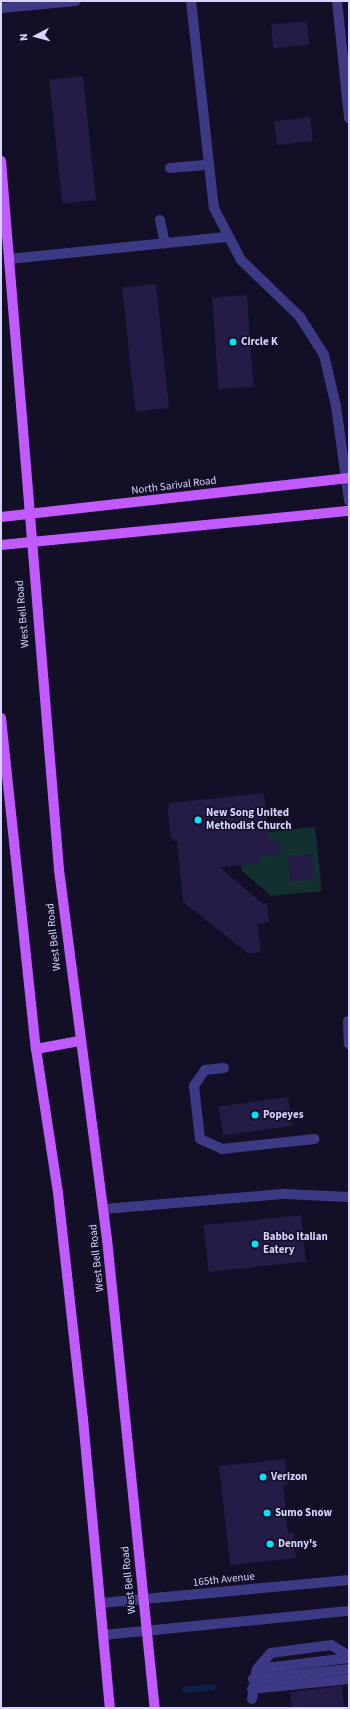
<!DOCTYPE html>
<html>
<head>
<meta charset="utf-8">
<style>
  body { margin:0 }
  #map { position:relative; width:350px; height:1709px; overflow:hidden; background:#130f26; font-family:"Source Sans 3",sans-serif }
  div>[style] { position:absolute }
  .green>* { inset:0; background:#12302f }
  .stream>* { height:5.5px; margin:-2.75px; padding:0 2.75px; transform-origin:2.75px; border-radius:2.75px; background:#0c2248 }
  .building>* { inset:0; background:#241b47; transform-origin:0 0 }
  .minor>* { height:10px; margin:-5px; padding:0 5px; transform-origin:5px; border-radius:5px; background:#3d3a85 }
  .major>* { height:10px; margin:-5px; padding:0 5px; transform-origin:5px; border-radius:5px; background:#c25bff }
  .dots>* { width:11px; height:11px; translate:-50% -50%; box-sizing:border-box; border:2px solid #130f26; border-radius:50% }
  span { translate:-50% -50%; white-space:nowrap; text-align:center; line-height:1.15; -webkit-text-stroke:3px #130f26; paint-order:stroke }
  .poi-label { font-size:11px; color:#d9d4ff; font-weight:700 }
  .left { translate:0 -50%; text-align:left }
  .street-label { font-size:11px; color:#d9d4ff }
  .frame { position:absolute; inset:0; border:2px solid #d9d4ff; pointer-events:none }
  .north { position:absolute; left:16px; top:16px; width:40px; height:40px; -webkit-text-stroke:3px #130f26; paint-order:stroke; rotate:264deg; font-size:11px; font-weight:700; line-height:16px; text-align:center; color:#d9d4ff }
  .north::after { content:''; display:block; margin:auto; width:14px; height:18px; background:#d9d4ff; clip-path:polygon(50% 0,100% 100%,50% 72%,0 100%) }
</style>
</head>
<body>
<div id="map">
  <div class="green">
    <i style="clip-path:polygon(315px 827px,322px 891px,271px 896px,242px 871px,239px 841px,244px 835px)"></i>
  </div>
  <div class="stream">
    <i style="left:185px;top:1690px;width:28px;rotate:-6deg"></i>
  </div>
  <div class="building">
    <i style="left:307px;top:21px;width:24px;height:36px;rotate:85deg"></i>
    <i style="left:83px;top:76px;width:125px;height:34px;rotate:84deg"></i>
    <i style="left:310px;top:117px;width:24px;height:36px;rotate:83deg"></i>
    <i style="left:156px;top:284px;width:125px;height:34px;rotate:84deg"></i>
    <i style="left:247px;top:295px;width:92px;height:35px;rotate:86deg"></i>
    <i style="clip-path:polygon(264px 793px,269px 841px,279px 840px,280px 855px,260px 857px,260px 863px,220px 867px,263px 904px,267px 903px,269px 922px,257px 924px,261px 952px,249px 954px,183px 902px,177px 841px,173px 841px,170px 835px,168px 810px,169px 803px)"></i>
    <i style="left:312px;top:854px;width:26px;height:24px;rotate:86deg"></i>
    <i style="left:288px;top:1097px;width:29px;height:70px;rotate:82deg"></i>
    <i style="left:301px;top:1215px;width:47px;height:98px;rotate:84deg"></i>
    <i style="clip-path:polygon(285px 1459px,288px 1485px,283px 1485px,288px 1533px,293px 1533px,296px 1558px,230px 1565px,219px 1466px)"></i>
    <i style="clip-path:polygon(342px 1686px,344px 1708px,292px 1708px,290px 1692px)"></i>
  </div>
  <div class="minor">
    <i style="left:191px;top:1px;width:208px;rotate:83.7deg"></i>
    <i style="left:214px;top:208px;width:59px;rotate:62.6deg"></i>
    <i style="left:241px;top:260px;width:82px;rotate:44deg"></i>
    <i style="left:300px;top:317px;width:45px;rotate:57.7deg"></i>
    <i style="left:324px;top:355px;width:52px;rotate:76.8deg"></i>
    <i style="left:336px;top:406px;width:96px;rotate:82.2deg"></i>
    <i style="left:337px;top:1px;width:118px;rotate:84.1deg"></i>
    <i style="left:1px;top:8px;width:75px;rotate:-5.3deg"></i>
    <i style="left:170px;top:168px;width:37px;rotate:-5deg"></i>
    <i style="left:160px;top:220px;width:24px;rotate:78deg"></i>
    <i style="left:9px;top:259px;width:218px;rotate:-5.8deg"></i>
    <i style="left:348px;top:1021px;width:23px;rotate:88deg"></i>
    <i style="left:224px;top:1068px;width:19px;rotate:174deg"></i>
    <i style="left:205px;top:1070px;width:19px;rotate:125deg"></i>
    <i style="left:194px;top:1086px;width:53px;rotate:83.5deg"></i>
    <i style="left:200px;top:1139px;width:24px;rotate:24deg"></i>
    <i style="left:222px;top:1149px;width:93px;rotate:-6.2deg"></i>
    <i style="left:104px;top:1209px;width:181px;rotate:-4.8deg"></i>
    <i style="left:284px;top:1194px;width:65px;rotate:2.6deg"></i>
    <i style="left:101px;top:1603px;width:249px;rotate:-5.3deg"></i>
    <i style="left:103px;top:1635px;width:247px;rotate:-5.6deg"></i>
    <i style="left:257px;top:1669px;width:93px;rotate:-6.8deg"></i>
    <i style="left:253px;top:1679px;width:97px;rotate:-5.9deg"></i>
    <i style="left:252px;top:1689px;width:98px;rotate:-5.9deg"></i>
    <i style="left:252px;top:1699px;width:30px;rotate:-81deg"></i>
    <i style="left:257px;top:1669px;width:21px;rotate:-49deg"></i>
    <i style="left:271px;top:1653px;width:61px;rotate:-7.6deg"></i>
    <i style="left:331px;top:1645px;width:21px;rotate:31deg"></i>
  </div>
  <div class="major">
    <i style="left:1px;top:161px;width:711px;rotate:85.32deg"></i>
    <i style="left:59px;top:870px;width:372px;rotate:82.6deg"></i>
    <i style="left:107px;top:1239px;width:471px;rotate:84.2deg"></i>
    <i style="left:1px;top:517px;width:350px;rotate:-6.4deg"></i>
    <i style="left:1px;top:545px;width:350px;rotate:-5.6deg"></i>
    <i style="left:1px;top:718px;width:333px;rotate:84deg"></i>
    <i style="left:36px;top:1049px;width:146px;rotate:81.3deg"></i>
    <i style="left:58px;top:1193px;width:227px;rotate:83.7deg"></i>
    <i style="left:83px;top:1419px;width:290px;rotate:84.7deg"></i>
    <i style="left:36px;top:1049px;width:44px;rotate:-10.5deg"></i>
  </div>
  <div class="dots">
    <i style="left:233px;top:342px;background:#00e5ff"></i>
    <i style="left:198px;top:820px;background:#00e5ff"></i>
    <i style="left:255px;top:1115px;background:#00e5ff"></i>
    <i style="left:255px;top:1244px;background:#00e5ff"></i>
    <i style="left:263px;top:1477px;background:#00e5ff"></i>
    <i style="left:267px;top:1513px;background:#00e5ff"></i>
    <i style="left:270px;top:1544px;background:#00e5ff"></i>
  </div>
  <div class="poi-label">
    <span class="left" style="left:241px;top:342px">Circle K</span>
    <span class="left" style="left:206px;top:820px">New Song United<br>Methodist Church</span>
    <span class="left" style="left:263px;top:1115px">Popeyes</span>
    <span class="left" style="left:263px;top:1244px">Babbo Italian<br>Eatery</span>
    <span class="left" style="left:271px;top:1477px">Verizon</span>
    <span class="left" style="left:275px;top:1513px">Sumo Snow</span>
    <span class="left" style="left:278px;top:1544px">Denny's</span>
  </div>
  <div class="street-label">
    <span style="left:174px;top:486px;rotate:-7deg">North Sarival Road</span>
    <span style="left:23px;top:614px;rotate:-95deg">West Bell Road</span>
    <span style="left:54px;top:937px;rotate:-96deg">West Bell Road</span>
    <span style="left:97px;top:1258px;rotate:-96deg">West Bell Road</span>
    <span style="left:129px;top:1580px;rotate:-96deg">West Bell Road</span>
    <span style="left:224px;top:1580px;rotate:-6deg">165th Avenue</span>
  </div>
  <div class="frame"></div>
  <div class="north">N</div>
</div>
</body>
</html>
